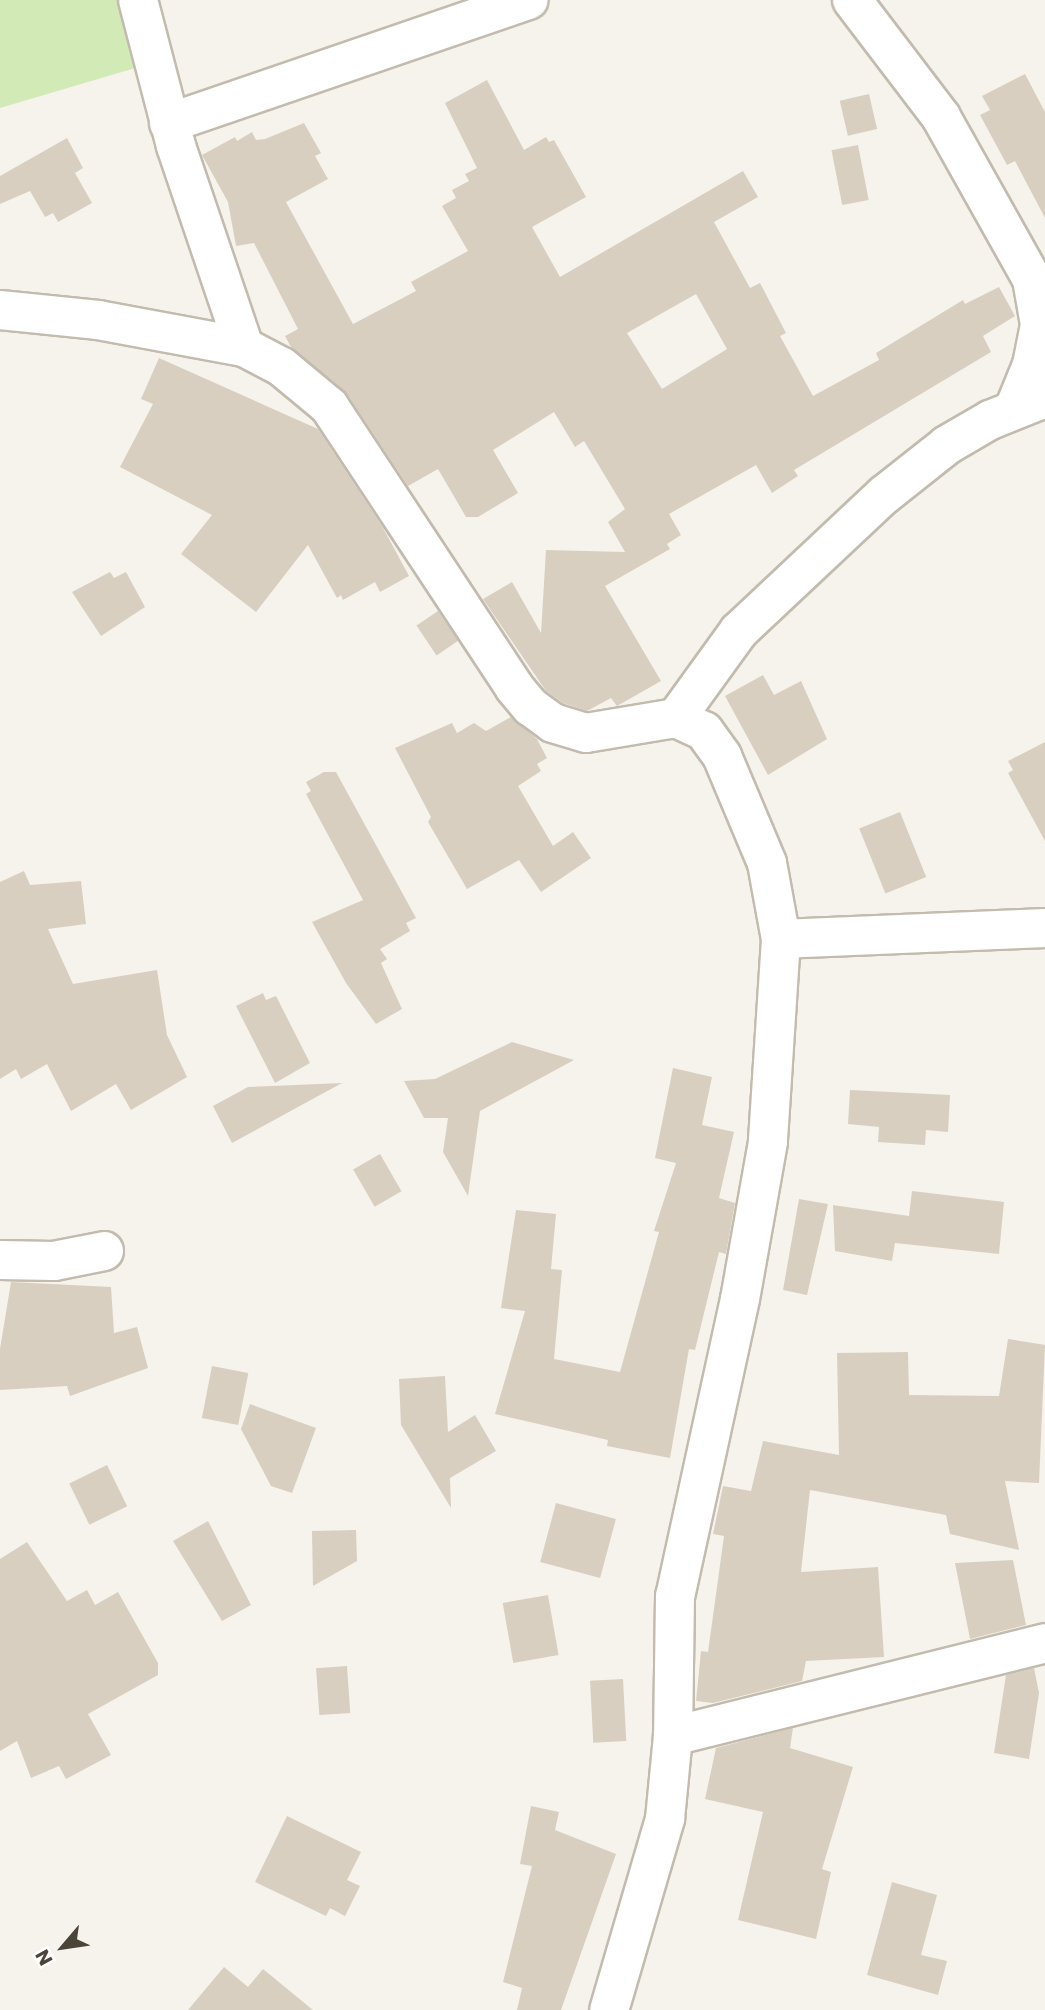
<!DOCTYPE html>
<html>
<head>
<meta charset="utf-8">
<style>
  body { margin:0 }
  #map { position:relative; width:1045px; height:2010px; overflow:hidden; background:#f6f3ec; font-family:Poppins,sans-serif }
  div>[style] { position:absolute }
  .green>* { inset:0; background:#d2eab5 }
  .building>* { inset:0; background:#d8cfc1; transform-origin:0 0 }
  .roads { filter:drop-shadow(2px 0 #c2bbae) drop-shadow(-2px 0 #c2bbae) drop-shadow(0 2px #c2bbae) drop-shadow(0 -2px #c2bbae) }
  .minor>* { height:38px; margin:-19px; padding:0 19px; transform-origin:19px; border-radius:19px; background:#fff }
  span { translate:-50% -50%; white-space:nowrap; text-align:center; line-height:1.15; -webkit-text-stroke:7px #fff; paint-order:stroke }
  .north { position:absolute; left:28px; top:1912px; width:70px; height:70px; -webkit-text-stroke:5px #fff; paint-order:stroke; rotate:241deg; font-size:19px; font-weight:700; line-height:28px; text-align:center; color:#4b4439 }
  .north::after { content:''; display:block; margin:auto; width:24px; height:32px; background:#4b4439; clip-path:polygon(50% 0,100% 100%,50% 72%,0 100%) }
</style>
</head>
<body>
<div id="map">
  <div class="green">
    <i style="clip-path:polygon(0 0,119px 0,142px 66px,0 108px)"></i>
  </div>
  <div class="building">
    <i style="clip-path:polygon(1025px 74px,1045px 112px,1045px 218px,1015px 161px,1007px 165px,980px 115px,990px 110px,982px 96px)"></i>
    <i style="clip-path:polygon(evenodd,487px 80px,524px 150px,546px 137px,549px 142px,554px 140px,586px 197px,532px 227px,560px 277px,743px 171px,758px 197px,714px 222px,750px 288px,760px 283px,786px 333px,780px 336px,813px 396px,879px 360px,876px 353px,963px 300px,965px 304px,999px 287px,1015px 316px,983px 336px,991px 352px,794px 470px,798px 476px,772px 493px,756px 465px,669px 514px,681px 535px,667px 544px,670px 549px,605px 586px,661px 681px,617px 706px,611px 698px,587px 711px,563px 703px,546px 691px,483px 599px,512px 582px,541px 633px,546px 550px,625px 552px,608px 522px,625px 509px,584px 441px,575px 447px,554px 412px,493px 450px,518px 493px,478px 517px,466px 517px,438px 469px,408px 486px,347px 394px,291px 347px,285px 336px,298px 329px,254px 243px,236px 246px,228px 202px,202px 155px,235px 137px,237px 141px,252px 132px,256px 140px,265px 139px,304px 123px,321px 153px,315px 156px,328px 179px,286px 202px,353px 324px,416px 291px,411px 282px,468px 251px,442px 206px,456px 198px,452px 190px,469px 181px,465px 174px,477px 168px,445px 103px,487px 80px,696px 294px,727px 349px,662px 389px,627px 333px,696px 294px)"></i>
    <i style="left:869px;top:94px;width:36px;height:30px;rotate:77deg"></i>
    <i style="clip-path:polygon(67px 138px,83px 168px,75px 173px,92px 203px,58px 222px,53px 213px,45px 217px,30px 191px,0 204px,0 176px)"></i>
    <i style="left:858px;top:145px;width:56px;height:27px;rotate:79deg"></i>
    <i style="clip-path:polygon(159px 358px,318px 429px,382px 526px,409px 576px,380px 592px,375px 582px,343px 600px,341px 595px,337px 598px,308px 545px,256px 612px,181px 554px,212px 515px,120px 467px,153px 404px,141px 399px)"></i>
    <i style="clip-path:polygon(110px 572px,114px 578px,126px 572px,145px 607px,101px 636px,72px 592px)"></i>
    <i style="left:438px;top:611px;width:36px;height:26px;rotate:56deg"></i>
    <i style="clip-path:polygon(763px 675px,774px 695px,801px 681px,827px 739px,768px 775px,725px 696px)"></i>
    <i style="clip-path:polygon(511px 717px,537px 739px,547px 758px,537px 764px,541px 771px,518px 786px,553px 846px,573px 832px,591px 858px,541px 892px,519px 860px,467px 889px,428px 822px,431px 817px,395px 748px,452px 723px,457px 733px,474px 723px,486px 731px)"></i>
    <i style="clip-path:polygon(1045px 742px,1045px 841px,1008px 773px,1013px 770px,1008px 761px)"></i>
    <i style="clip-path:polygon(324px 772px,336px 772px,416px 918px,406px 923px,410px 931px,380px 949px,387px 959px,381px 963px,402px 1009px,376px 1024px,346px 983px,312px 922px,363px 900px,306px 794px,311px 791px,306px 782px)"></i>
    <i style="left:900px;top:812px;width:70px;height:44px;rotate:68deg"></i>
    <i style="clip-path:polygon(24px 871px,30px 885px,81px 881px,86px 924px,48px 929px,73px 984px,157px 970px,167px 1035px,187px 1077px,131px 1110px,116px 1084px,71px 1111px,47px 1064px,21px 1079px,16px 1069px,0 1079px,0 882px)"></i>
    <i style="clip-path:polygon(263px 993px,266px 1000px,276px 996px,310px 1063px,275px 1083px,236px 1006px)"></i>
    <i style="clip-path:polygon(512px 1042px,574px 1060px,480px 1111px,468px 1196px,443px 1152px,448px 1118px,424px 1118px,404px 1081px,435px 1079px)"></i>
    <i style="clip-path:polygon(673px 1068px,712px 1077px,702px 1125px,734px 1132px,719px 1198px,735px 1203px,726px 1254px,719px 1252px,695px 1350px,689px 1349px,670px 1458px,607px 1446px,608px 1440px,495px 1414px,525px 1311px,501px 1308px,516px 1210px,556px 1214px,551px 1269px,562px 1270px,554px 1359px,620px 1372px,659px 1232px,654px 1231px,676px 1163px,655px 1158px)"></i>
    <i style="clip-path:polygon(342px 1083px,232px 1143px,213px 1106px,248px 1087px)"></i>
    <i style="clip-path:polygon(850px 1090px,950px 1095px,948px 1132px,926px 1130px,925px 1145px,878px 1142px,879px 1127px,848px 1124px)"></i>
    <i style="left:380px;top:1154px;width:43px;height:31px;rotate:60deg"></i>
    <i style="clip-path:polygon(912px 1191px,1004px 1202px,999px 1254px,895px 1243px,892px 1261px,835px 1251px,833px 1205px,909px 1216px)"></i>
    <i style="clip-path:polygon(799px 1199px,828px 1204px,807px 1295px,783px 1290px)"></i>
    <i style="clip-path:polygon(11px 1282px,111px 1287px,114px 1333px,137px 1327px,148px 1368px,70px 1396px,67px 1386px,0 1390px,0 1349px)"></i>
    <i style="clip-path:polygon(1008px 1339px,1045px 1345px,1039px 1483px,1005px 1481px,1019px 1550px,950px 1534px,946px 1515px,810px 1490px,801px 1572px,878px 1567px,884px 1657px,806px 1661px,802px 1681px,713px 1703px,696px 1701px,701px 1651px,708px 1652px,724px 1536px,713px 1534px,723px 1486px,751px 1491px,763px 1441px,839px 1455px,837px 1353px,908px 1352px,909px 1395px,999px 1396px)"></i>
    <i style="left:212px;top:1366px;width:37px;height:53px;rotate:11deg"></i>
    <i style="clip-path:polygon(445px 1376px,448px 1432px,475px 1415px,496px 1451px,450px 1478px,451px 1508px,401px 1425px,399px 1379px)"></i>
    <i style="clip-path:polygon(250px 1404px,316px 1428px,292px 1493px,271px 1486px,241px 1429px)"></i>
    <i style="left:107px;top:1465px;width:46px;height:42px;rotate:64deg"></i>
    <i style="left:556px;top:1503px;width:62px;height:61px;rotate:15deg"></i>
    <i style="clip-path:polygon(208px 1521px,251px 1605px,222px 1621px,173px 1541px)"></i>
    <i style="clip-path:polygon(356px 1530px,357px 1561px,313px 1586px,312px 1531px)"></i>
    <i style="clip-path:polygon(27px 1542px,67px 1601px,87px 1590px,95px 1605px,118px 1592px,158px 1663px,158px 1675px,88px 1714px,111px 1755px,66px 1779px,59px 1766px,31px 1778px,17px 1741px,0 1751px,0 1559px)"></i>
    <i style="clip-path:polygon(1013px 1560px,1026px 1625px,970px 1639px,955px 1563px)"></i>
    <i style="left:548px;top:1595px;width:61px;height:46px;rotate:80deg"></i>
    <i style="left:347px;top:1666px;width:47px;height:31px;rotate:86deg"></i>
    <i style="clip-path:polygon(1034px 1668px,1039px 1693px,1029px 1759px,994px 1753px,1006px 1675px)"></i>
    <i style="left:623px;top:1679px;width:62px;height:33px;rotate:87deg"></i>
    <i style="clip-path:polygon(793px 1728px,790px 1748px,853px 1767px,822px 1869px,831px 1872px,816px 1939px,738px 1920px,763px 1812px,705px 1799px,716px 1748px)"></i>
    <i style="clip-path:polygon(531px 1806px,559px 1812px,555px 1830px,616px 1854px,561px 2010px,517px 2010px,522px 1988px,503px 1982px,532px 1866px,520px 1864px)"></i>
    <i style="clip-path:polygon(287px 1816px,361px 1852px,347px 1880px,360px 1886px,345px 1916px,330px 1908px,326px 1916px,255px 1882px)"></i>
    <i style="clip-path:polygon(892px 1882px,937px 1895px,921px 1955px,947px 1961px,938px 1995px,867px 1975px)"></i>
    <i style="clip-path:polygon(224px 1967px,248px 1987px,263px 1969px,313px 2010px,188px 2010px)"></i>
  </div>
  <div class="roads">
    <div class="minor">
      <i style="left:138px;top:0;width:151px;rotate:75.4deg"></i>
      <i style="left:176px;top:146px;width:212px;rotate:71.3deg"></i>
      <i style="left:852px;top:0;width:147px;rotate:52.7deg"></i>
      <i style="left:941px;top:117px;width:186px;rotate:60.7deg"></i>
      <i style="left:1032px;top:279px;width:47px;rotate:80.1deg"></i>
      <i style="left:1040px;top:325px;width:41px;rotate:101.3deg"></i>
      <i style="left:1032px;top:365px;width:48px;rotate:112.2deg"></i>
      <i style="left:169px;top:123px;width:380px;rotate:-18.9deg"></i>
      <i style="left:0;top:310px;width:99px;rotate:5.8deg"></i>
      <i style="left:98px;top:320px;width:148px;rotate:10.5deg"></i>
      <i style="left:244px;top:347px;width:43px;rotate:27.8deg"></i>
      <i style="left:282px;top:367px;width:61px;rotate:39.7deg"></i>
      <i style="left:329px;top:406px;width:336px;rotate:56.6deg"></i>
      <i style="left:514px;top:687px;width:26px;rotate:50deg"></i>
      <i style="left:531px;top:707px;width:27px;rotate:36deg"></i>
      <i style="left:553px;top:723px;width:34px;rotate:17deg"></i>
      <i style="left:586px;top:733px;width:91px;rotate:-9.5deg"></i>
      <i style="left:676px;top:718px;width:31px;rotate:25deg"></i>
      <i style="left:704px;top:731px;width:31px;rotate:54deg"></i>
      <i style="left:722px;top:756px;width:116px;rotate:67.2deg"></i>
      <i style="left:767px;top:863px;width:77px;rotate:79.6deg"></i>
      <i style="left:781px;top:939px;width:203px;rotate:93.7deg"></i>
      <i style="left:768px;top:1142px;width:159px;rotate:100.1deg"></i>
      <i style="left:740px;top:1299px;width:304px;rotate:102.3deg"></i>
      <i style="left:675px;top:1596px;width:140px;rotate:90.8deg"></i>
      <i style="left:673px;top:1736px;width:83px;rotate:95.5deg"></i>
      <i style="left:665px;top:1819px;width:199px;rotate:106.3deg"></i>
      <i style="left:676px;top:718px;width:107px;rotate:-54.1deg"></i>
      <i style="left:739px;top:631px;width:199px;rotate:-43.2deg"></i>
      <i style="left:884px;top:495px;width:80px;rotate:-38.4deg"></i>
      <i style="left:947px;top:445px;width:50px;rotate:-30.2deg"></i>
      <i style="left:990px;top:420px;width:59px;rotate:-21.8deg"></i>
      <i style="left:781px;top:939px;width:264px;rotate:-2.4deg"></i>
      <i style="left:0;top:1260px;width:54px;rotate:1.1deg"></i>
      <i style="left:54px;top:1261px;width:51px;rotate:-11.3deg"></i>
      <i style="left:673px;top:1736px;width:383px;rotate:-14deg"></i>
    </div>
  </div>
  <div class="north">N</div>
</div>
</body>
</html>
